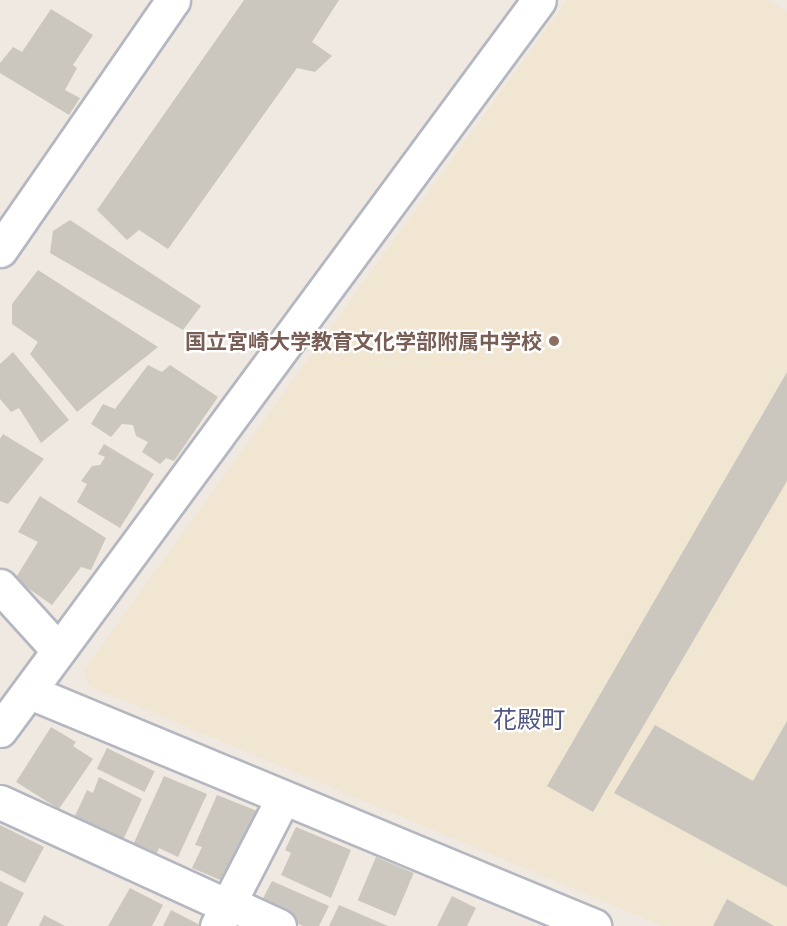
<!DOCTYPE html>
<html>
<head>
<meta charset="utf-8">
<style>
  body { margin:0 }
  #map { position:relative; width:787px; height:926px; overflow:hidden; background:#efe9e1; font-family:"Asap Condensed","Noto Sans JP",sans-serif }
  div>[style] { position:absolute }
  .education>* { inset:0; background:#f0e6d1 }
  .building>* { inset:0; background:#cbc7bf; transform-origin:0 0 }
  .roads { filter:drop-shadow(2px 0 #b4b7c1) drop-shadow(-2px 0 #b4b7c1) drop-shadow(0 2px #b4b7c1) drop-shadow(0 -2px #b4b7c1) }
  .street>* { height:33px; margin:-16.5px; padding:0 16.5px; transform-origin:16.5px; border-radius:16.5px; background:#fff }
  .secondary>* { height:33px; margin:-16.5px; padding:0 16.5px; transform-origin:16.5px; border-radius:16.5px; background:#fff }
  .dots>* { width:16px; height:16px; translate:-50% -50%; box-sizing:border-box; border:3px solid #fff; border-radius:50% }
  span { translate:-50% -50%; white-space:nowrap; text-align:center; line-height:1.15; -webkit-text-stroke:4.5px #fff; paint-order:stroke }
  .education-label { font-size:21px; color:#785e54; font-weight:700 }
  .right { translate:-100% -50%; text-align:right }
  .quarter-label { font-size:24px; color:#4d5680 }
</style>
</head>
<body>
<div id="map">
  <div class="education">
    <i style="clip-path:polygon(567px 0,767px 0,787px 11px,787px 926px,663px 926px,89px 686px,84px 670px)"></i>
  </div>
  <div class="building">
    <i style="clip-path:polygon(244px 0,339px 0,312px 42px,332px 56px,315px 72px,297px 68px,168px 249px,139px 230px,127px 240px,97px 210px)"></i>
    <i style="clip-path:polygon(51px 9px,93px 35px,73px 65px,77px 68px,65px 90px,80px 98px,69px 115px,0 73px,0 63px,13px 47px,22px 52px)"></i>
    <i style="clip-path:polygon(70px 220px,201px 306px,183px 330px,50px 253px,53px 231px)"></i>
    <i style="clip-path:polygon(38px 270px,158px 347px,77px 412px,30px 354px,38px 342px,12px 324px,12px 304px)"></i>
    <i style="clip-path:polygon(13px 352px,69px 420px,41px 443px,19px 408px,11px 412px,0 399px,0 364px)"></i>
    <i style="clip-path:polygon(148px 365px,162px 372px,170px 365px,218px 397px,174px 461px,166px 458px,160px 464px,142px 452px,148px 442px,136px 436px,133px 425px,122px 424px,111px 437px,91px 424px,103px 404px,115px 409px)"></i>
    <i style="clip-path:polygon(787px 372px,787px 481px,593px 812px,547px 786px)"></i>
    <i style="clip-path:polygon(3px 434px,44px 459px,8px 504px,0 501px,0 439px)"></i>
    <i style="clip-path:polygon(104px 444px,154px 474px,120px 528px,77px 502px,87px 484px,81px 481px,92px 466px,100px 465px,105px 457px,98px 454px)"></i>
    <i style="clip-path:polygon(40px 496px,106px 538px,91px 570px,81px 567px,52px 605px,15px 579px,38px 542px,18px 532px)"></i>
    <i style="clip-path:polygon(787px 721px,787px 887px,614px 793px,655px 725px,753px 781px)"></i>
    <i style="clip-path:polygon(51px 727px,76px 742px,73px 746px,93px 759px,59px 809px,16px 782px)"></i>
    <i style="left:107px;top:748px;width:53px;height:23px;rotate:26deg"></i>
    <i style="clip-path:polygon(164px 776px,207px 794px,178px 857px,159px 848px,156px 856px,133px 845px)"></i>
    <i style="clip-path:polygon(99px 777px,142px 799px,123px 840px,74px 818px,87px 790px,93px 793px)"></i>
    <i style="clip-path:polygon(217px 795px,257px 811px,225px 882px,192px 868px,202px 847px,195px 845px)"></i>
    <i style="clip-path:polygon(0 825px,44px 847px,25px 883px,0 870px)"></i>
    <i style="clip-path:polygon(296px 827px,351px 850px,331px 898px,281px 875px,291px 853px,285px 850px)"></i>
    <i style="left:376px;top:857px;width:41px;height:47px;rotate:23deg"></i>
    <i style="clip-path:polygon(0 881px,24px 893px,7px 926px,0 926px)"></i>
    <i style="clip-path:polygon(272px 881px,329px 906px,319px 926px,303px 926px,259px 906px)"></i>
    <i style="clip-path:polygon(130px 888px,163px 905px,152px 926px,108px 926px)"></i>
    <i style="clip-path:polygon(452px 896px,476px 908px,467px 926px,437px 926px)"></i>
    <i style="clip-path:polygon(727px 899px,774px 926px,713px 926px)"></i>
    <i style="clip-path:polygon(339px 905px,388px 926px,329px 926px)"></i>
    <i style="clip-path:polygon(171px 910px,202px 926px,163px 926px)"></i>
    <i style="clip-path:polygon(44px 915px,65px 926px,39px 926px)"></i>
  </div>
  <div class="roads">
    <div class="street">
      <i style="left:0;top:250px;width:304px;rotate:-55.3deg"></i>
      <i style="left:0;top:586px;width:86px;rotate:47.8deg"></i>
      <i style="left:30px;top:692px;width:611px;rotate:22.53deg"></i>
      <i style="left:0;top:730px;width:907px;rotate:-53.56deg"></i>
      <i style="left:0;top:802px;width:250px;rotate:24.6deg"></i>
      <i style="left:217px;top:926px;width:144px;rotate:-62.7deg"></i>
    </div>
    <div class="secondary">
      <i style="left:229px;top:903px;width:55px;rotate:24.7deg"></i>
    </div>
  </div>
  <div class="dots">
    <i style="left:554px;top:341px;background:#8d6e63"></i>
  </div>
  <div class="education-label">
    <span class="right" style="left:542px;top:341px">国立宮崎大学教育文化学部附属中学校</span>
  </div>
  <div class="quarter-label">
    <span style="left:529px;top:720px">花殿町</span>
  </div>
</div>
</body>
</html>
